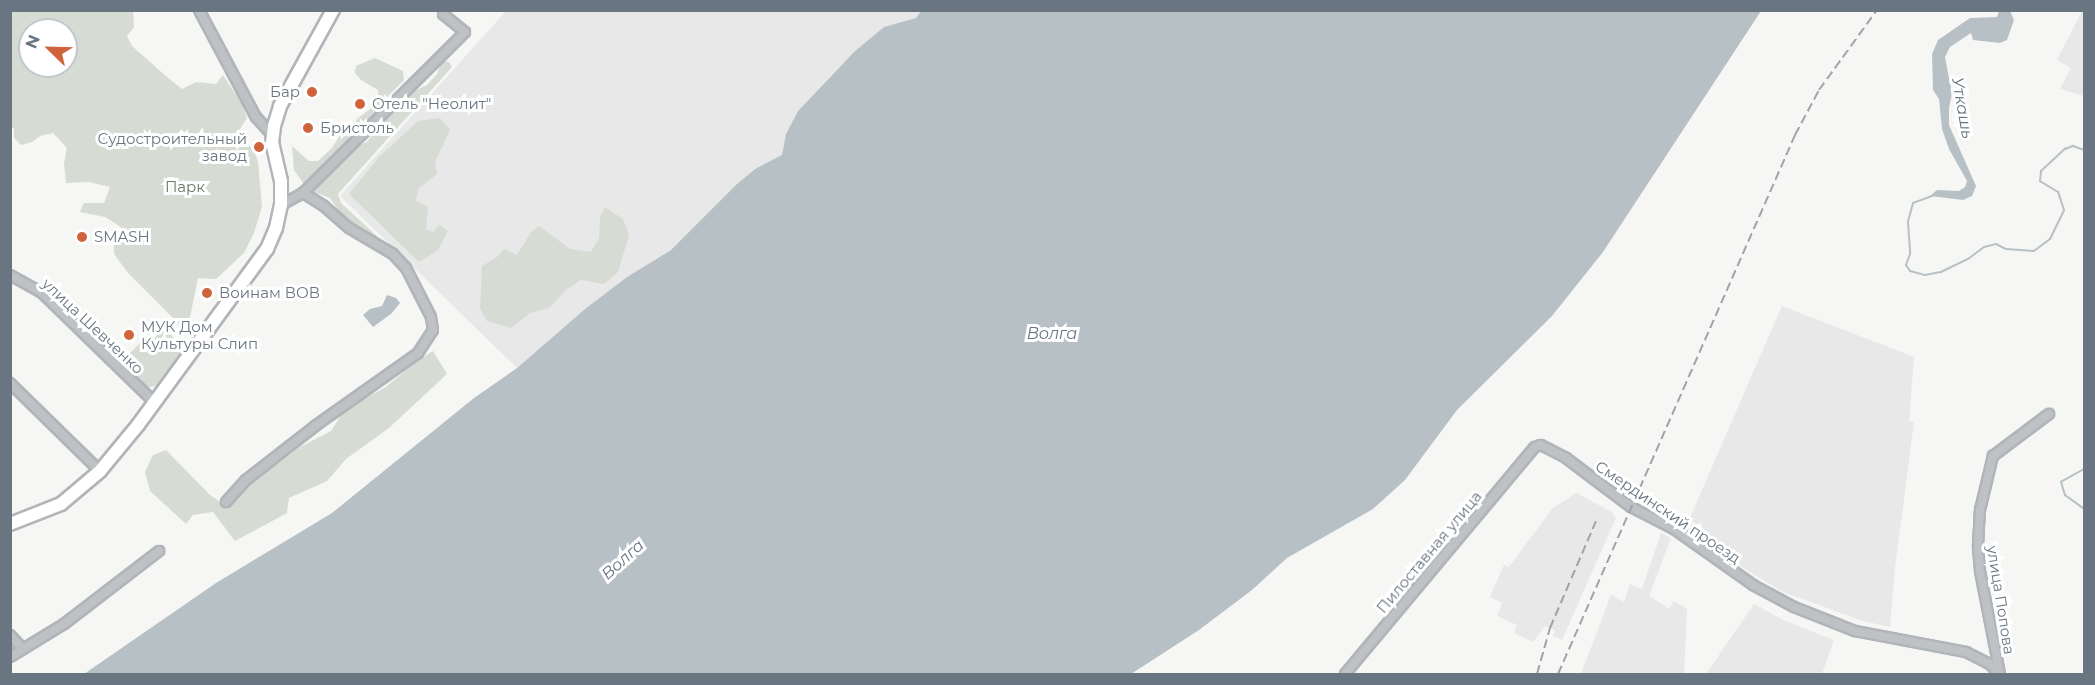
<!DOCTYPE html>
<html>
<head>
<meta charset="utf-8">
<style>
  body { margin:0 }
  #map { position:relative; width:2095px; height:685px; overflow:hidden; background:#f6f7f4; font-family:Montserrat,sans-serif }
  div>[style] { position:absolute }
  .built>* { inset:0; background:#e7e8e7 }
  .green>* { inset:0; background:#d6dbd4 }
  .water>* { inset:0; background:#b7c0c5 }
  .stream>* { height:2px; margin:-1px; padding:0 1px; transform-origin:1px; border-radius:1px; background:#b7c0c5 }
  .roads { filter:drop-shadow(2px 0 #b1b5b9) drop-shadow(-2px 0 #b1b5b9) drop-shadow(0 2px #b1b5b9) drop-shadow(0 -2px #b1b5b9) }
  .street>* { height:8px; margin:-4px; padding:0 4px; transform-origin:4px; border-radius:4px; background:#bec2c5 }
  .secondary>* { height:12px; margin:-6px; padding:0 6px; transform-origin:6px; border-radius:6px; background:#fff }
  .rail>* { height:2px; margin-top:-1px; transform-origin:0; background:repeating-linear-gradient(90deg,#9ea4a9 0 9px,transparent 0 13.5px) }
  .dots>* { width:16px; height:16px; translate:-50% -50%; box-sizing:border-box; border:3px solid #fff; border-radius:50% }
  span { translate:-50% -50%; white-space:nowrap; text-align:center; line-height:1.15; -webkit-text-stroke:6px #fff; paint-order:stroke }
  .poi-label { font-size:15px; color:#697681 }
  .right { translate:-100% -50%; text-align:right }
  .left { translate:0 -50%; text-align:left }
  .park-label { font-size:15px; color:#6a7967 }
  .street-label { font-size:15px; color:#697681 }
  .water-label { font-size:16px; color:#65767e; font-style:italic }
  .frame { position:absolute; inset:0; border:12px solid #697681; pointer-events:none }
  .north { position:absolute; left:18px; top:18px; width:60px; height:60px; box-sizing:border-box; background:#fff; border:2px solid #c3c8cd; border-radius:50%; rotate:293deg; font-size:16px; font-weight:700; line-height:24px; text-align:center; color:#697681 }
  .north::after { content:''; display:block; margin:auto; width:21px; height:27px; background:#cf633c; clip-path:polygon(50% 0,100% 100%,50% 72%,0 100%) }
</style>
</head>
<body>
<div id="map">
  <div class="built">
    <i style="clip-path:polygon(506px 11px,921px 11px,916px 18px,884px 27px,839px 67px,798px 111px,786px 134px,783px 155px,754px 169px,671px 250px,627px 277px,585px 309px,517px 368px,340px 196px)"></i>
    <i style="clip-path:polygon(2082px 11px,2084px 11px,2084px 96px,2060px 89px,2071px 68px,2057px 60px)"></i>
    <i style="clip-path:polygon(1782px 306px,1914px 357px,1909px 421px,1914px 422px,1895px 568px,1890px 627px,1863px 621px,1783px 592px,1693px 537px,1685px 529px)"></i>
    <i style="clip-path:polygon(1576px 493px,1612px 512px,1616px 518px,1562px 640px,1553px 636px,1555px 630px,1545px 626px,1533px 642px,1514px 633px,1517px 625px,1497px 616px,1502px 603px,1490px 597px,1504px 565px,1509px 567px,1552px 509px)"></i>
    <i style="clip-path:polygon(1661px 533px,1671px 538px,1649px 596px,1669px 609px,1674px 601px,1687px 609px,1684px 674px,1581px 674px,1611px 595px,1624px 602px,1630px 584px,1642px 589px)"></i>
    <i style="clip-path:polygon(1754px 604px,1783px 620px,1834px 640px,1822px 674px,1706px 674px)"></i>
  </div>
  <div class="green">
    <i style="clip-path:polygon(evenodd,10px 11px,133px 11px,134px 27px,127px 36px,132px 46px,167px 77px,182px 89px,196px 82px,216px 84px,223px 75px,242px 104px,247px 118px,238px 132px,254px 151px,258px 161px,262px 207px,254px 233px,244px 253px,216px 279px,198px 278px,189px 322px,181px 326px,128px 273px,114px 254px,114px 241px,121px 227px,105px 217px,80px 212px,84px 203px,104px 203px,110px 187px,89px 182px,66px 183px,64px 164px,67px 148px,53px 133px,40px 136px,32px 142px,21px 145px,14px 138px,14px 129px,10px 126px,10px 11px,30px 30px,66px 30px,66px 66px,30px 66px,30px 30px)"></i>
    <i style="clip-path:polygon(375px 58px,403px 71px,404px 80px,389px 95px,384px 107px,359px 132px,354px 127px,357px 119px,374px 106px,378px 100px,378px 90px,361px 80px,355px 73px,356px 66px)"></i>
    <i style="clip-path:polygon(442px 61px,449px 62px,452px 67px,338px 194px,341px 203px,379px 238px,373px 239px,347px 223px,330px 198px,314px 192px,340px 161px,358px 146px,367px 142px,385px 117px,416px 90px,427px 85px,437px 74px)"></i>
    <i style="clip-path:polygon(440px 118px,450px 130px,435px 162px,437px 174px,418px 189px,416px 201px,428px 207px,426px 229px,433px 232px,439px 225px,448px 231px,438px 250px,419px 262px,349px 194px,379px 157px,418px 121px)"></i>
    <i style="clip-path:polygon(346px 132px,350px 139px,339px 153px,323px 165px,305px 186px,294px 170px,292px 146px,309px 161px,318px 161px,332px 148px,340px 135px)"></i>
    <i style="clip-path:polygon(605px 207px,623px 219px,629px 235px,618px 272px,604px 284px,581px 280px,567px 289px,549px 308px,530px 313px,511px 328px,487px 321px,480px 308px,482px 266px,497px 257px,504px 249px,517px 255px,531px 232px,539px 226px,570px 249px,591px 252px,599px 238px,600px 217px)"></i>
    <i style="clip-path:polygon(160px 323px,185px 350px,158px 385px,147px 388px,120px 363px)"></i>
    <i style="clip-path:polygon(433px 351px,447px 374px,389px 428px,346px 459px,327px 481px,289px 498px,287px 513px,235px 541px,213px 512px,193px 515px,186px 524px,150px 491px,145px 472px,153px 455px,166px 450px,210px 495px,222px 503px,232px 499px,300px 447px,331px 431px,345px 409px,386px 387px,413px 364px)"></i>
  </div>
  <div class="water">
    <i style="clip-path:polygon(921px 11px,1761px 11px,1603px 252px,1552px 316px,1457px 410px,1405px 480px,1373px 509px,1287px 558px,1252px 590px,1199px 630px,1131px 674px,84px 674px,216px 583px,332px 513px,474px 398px,517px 368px,585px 309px,627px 277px,671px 250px,736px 185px,755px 169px,782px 155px,786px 134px,798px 111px,854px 52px,884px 27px,916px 18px)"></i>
    <i style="clip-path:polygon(1999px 11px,2010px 11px,2014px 20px,2007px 40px,2000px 43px,1973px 40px,1971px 33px,1950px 47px,1945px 57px,1952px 94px,1949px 108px,1949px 125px,1976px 186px,1972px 196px,1963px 200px,1930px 196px,1937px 190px,1959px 191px,1965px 187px,1967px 181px,1949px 149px,1942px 129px,1939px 99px,1933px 90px,1932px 54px,1938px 40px,1970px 18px,1997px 17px)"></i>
    <i style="clip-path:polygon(387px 295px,396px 298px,400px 303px,391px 314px,373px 327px,363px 315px,370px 309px,382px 306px)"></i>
  </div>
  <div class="stream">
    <i style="left:1932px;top:196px;width:20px;rotate:160deg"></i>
    <i style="left:1913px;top:203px;width:20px;rotate:105deg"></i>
    <i style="left:1908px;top:222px;width:32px;rotate:86deg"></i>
    <i style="left:1910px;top:254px;width:12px;rotate:110deg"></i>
    <i style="left:1906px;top:265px;width:7px;rotate:56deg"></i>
    <i style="left:1910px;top:271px;width:16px;rotate:15deg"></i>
    <i style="left:1925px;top:275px;width:16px;rotate:-11deg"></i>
    <i style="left:1941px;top:272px;width:30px;rotate:-26deg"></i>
    <i style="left:1968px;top:259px;width:20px;rotate:-37deg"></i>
    <i style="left:1984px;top:247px;width:12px;rotate:-14deg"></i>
    <i style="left:1996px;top:244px;width:11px;rotate:27deg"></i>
    <i style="left:2006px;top:249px;width:28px;rotate:4deg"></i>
    <i style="left:2034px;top:251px;width:20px;rotate:-37deg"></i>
    <i style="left:2050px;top:239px;width:32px;rotate:-64deg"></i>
    <i style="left:2064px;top:210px;width:19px;rotate:-108deg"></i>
    <i style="left:2058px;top:192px;width:21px;rotate:-149deg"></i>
    <i style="left:2040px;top:181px;width:10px;rotate:-84deg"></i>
    <i style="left:2041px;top:171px;width:33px;rotate:-43deg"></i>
    <i style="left:2065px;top:149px;width:9px;rotate:-21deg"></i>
    <i style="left:2073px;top:146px;width:12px;rotate:20deg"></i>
    <i style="left:2084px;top:469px;width:26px;rotate:151deg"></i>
    <i style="left:2061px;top:482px;width:14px;rotate:73deg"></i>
    <i style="left:2065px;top:495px;width:24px;rotate:36deg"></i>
  </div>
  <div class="roads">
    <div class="street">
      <i style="left:199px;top:10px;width:121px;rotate:62deg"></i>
      <i style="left:256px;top:117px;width:24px;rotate:48deg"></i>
      <i style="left:303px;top:193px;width:228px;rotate:-44.8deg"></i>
      <i style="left:465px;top:32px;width:28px;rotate:-141deg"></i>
      <i style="left:443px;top:14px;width:4px;rotate:-63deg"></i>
      <i style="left:10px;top:275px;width:35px;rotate:29deg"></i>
      <i style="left:41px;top:292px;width:158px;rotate:44.2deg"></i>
      <i style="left:10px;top:383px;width:126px;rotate:44.4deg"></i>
      <i style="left:226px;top:502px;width:30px;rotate:-48deg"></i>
      <i style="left:246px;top:480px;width:88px;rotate:-38deg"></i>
      <i style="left:315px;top:426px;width:126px;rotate:-35.3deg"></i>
      <i style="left:418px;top:353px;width:27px;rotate:-57deg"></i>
      <i style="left:433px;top:330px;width:13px;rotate:-99deg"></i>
      <i style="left:431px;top:317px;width:55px;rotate:-117deg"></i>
      <i style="left:406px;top:268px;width:19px;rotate:-133deg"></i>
      <i style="left:393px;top:254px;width:51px;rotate:-149.4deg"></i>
      <i style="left:349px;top:228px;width:33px;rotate:-139deg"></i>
      <i style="left:324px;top:206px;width:25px;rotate:-148deg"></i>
      <i style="left:303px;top:193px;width:25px;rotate:151deg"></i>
      <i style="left:10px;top:635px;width:19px;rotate:47deg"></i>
      <i style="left:10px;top:657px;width:63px;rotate:-31.4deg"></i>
      <i style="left:64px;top:624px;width:120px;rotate:-37.5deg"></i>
      <i style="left:1345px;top:674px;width:296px;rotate:-50.1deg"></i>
      <i style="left:1535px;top:447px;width:6px;rotate:-18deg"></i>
      <i style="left:1541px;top:445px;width:28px;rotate:27deg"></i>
      <i style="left:1566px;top:458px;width:81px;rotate:37deg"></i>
      <i style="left:1631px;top:507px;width:48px;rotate:27.1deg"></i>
      <i style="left:1674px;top:529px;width:97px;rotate:35.3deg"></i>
      <i style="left:1753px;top:585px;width:47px;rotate:28.2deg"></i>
      <i style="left:1794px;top:607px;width:66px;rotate:21.5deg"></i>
      <i style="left:1855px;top:631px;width:113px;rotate:10.7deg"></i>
      <i style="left:1966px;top:652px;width:27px;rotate:27deg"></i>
      <i style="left:1990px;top:664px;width:13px;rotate:48deg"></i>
      <i style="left:2000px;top:674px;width:105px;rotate:-101deg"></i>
      <i style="left:1980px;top:571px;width:25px;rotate:-95deg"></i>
      <i style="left:1978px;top:546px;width:36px;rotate:-87deg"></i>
      <i style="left:1980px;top:510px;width:56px;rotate:-76.5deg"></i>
      <i style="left:1993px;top:456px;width:70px;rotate:-36.9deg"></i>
    </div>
    <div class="secondary">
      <i style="left:10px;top:524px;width:55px;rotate:-21.4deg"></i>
      <i style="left:61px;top:504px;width:51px;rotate:-40.2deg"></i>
      <i style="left:100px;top:471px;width:60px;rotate:-50.4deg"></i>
      <i style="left:138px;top:425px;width:218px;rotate:-53.8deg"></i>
      <i style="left:267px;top:249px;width:23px;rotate:-67deg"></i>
      <i style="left:276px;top:228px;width:24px;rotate:-78deg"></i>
      <i style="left:281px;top:205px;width:24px;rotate:-90deg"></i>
      <i style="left:281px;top:181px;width:39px;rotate:-103deg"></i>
      <i style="left:272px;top:143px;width:17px;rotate:-83deg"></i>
      <i style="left:274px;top:126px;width:21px;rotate:-73deg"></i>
      <i style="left:280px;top:106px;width:110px;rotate:-61.1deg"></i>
    </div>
  </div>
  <div class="rail">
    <i style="left:1537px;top:674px;width:48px;rotate:-74.2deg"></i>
    <i style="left:1550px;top:628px;width:116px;rotate:-66.7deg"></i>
    <i style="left:1558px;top:674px;width:589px;rotate:-66.26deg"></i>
    <i style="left:1795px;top:135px;width:51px;rotate:-61.9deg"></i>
    <i style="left:1819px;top:90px;width:99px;rotate:-54.1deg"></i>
  </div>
  <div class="dots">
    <i style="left:312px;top:92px;background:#cf633c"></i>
    <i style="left:360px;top:104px;background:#cf633c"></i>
    <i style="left:308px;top:128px;background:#cf633c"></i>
    <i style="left:259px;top:147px;background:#cf633c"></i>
    <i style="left:82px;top:237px;background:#cf633c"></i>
    <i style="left:207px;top:293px;background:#cf633c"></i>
    <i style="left:129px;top:335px;background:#cf633c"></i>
  </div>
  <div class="poi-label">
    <span class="right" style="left:300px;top:92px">Бар</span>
    <span class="left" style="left:372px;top:104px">Отель "Неолит"</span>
    <span class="left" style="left:320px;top:128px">Бристоль</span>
    <span class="right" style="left:247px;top:147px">Судостроительный<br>завод</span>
    <span class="left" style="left:94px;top:237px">SMASH</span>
    <span class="left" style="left:219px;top:293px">Воинам ВОВ</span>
    <span class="left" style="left:141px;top:335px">МУК Дом<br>Культуры Слип</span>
  </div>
  <div class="park-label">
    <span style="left:185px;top:187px">Парк</span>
  </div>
  <div class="street-label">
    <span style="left:93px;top:326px;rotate:43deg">улица Шевченко</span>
    <span style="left:1668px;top:512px;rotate:34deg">Смердинский проезд</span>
    <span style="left:1429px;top:552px;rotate:-50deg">Пилоставная улица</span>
    <span style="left:2001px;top:600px;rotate:81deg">улица Попова</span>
  </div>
  <div class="water-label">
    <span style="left:1962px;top:108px;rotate:80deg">Уткашь</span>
    <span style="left:1052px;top:334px">Волга</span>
    <span style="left:623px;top:560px;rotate:-42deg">Волга</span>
  </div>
  <div class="frame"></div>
  <div class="north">N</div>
</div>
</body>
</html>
